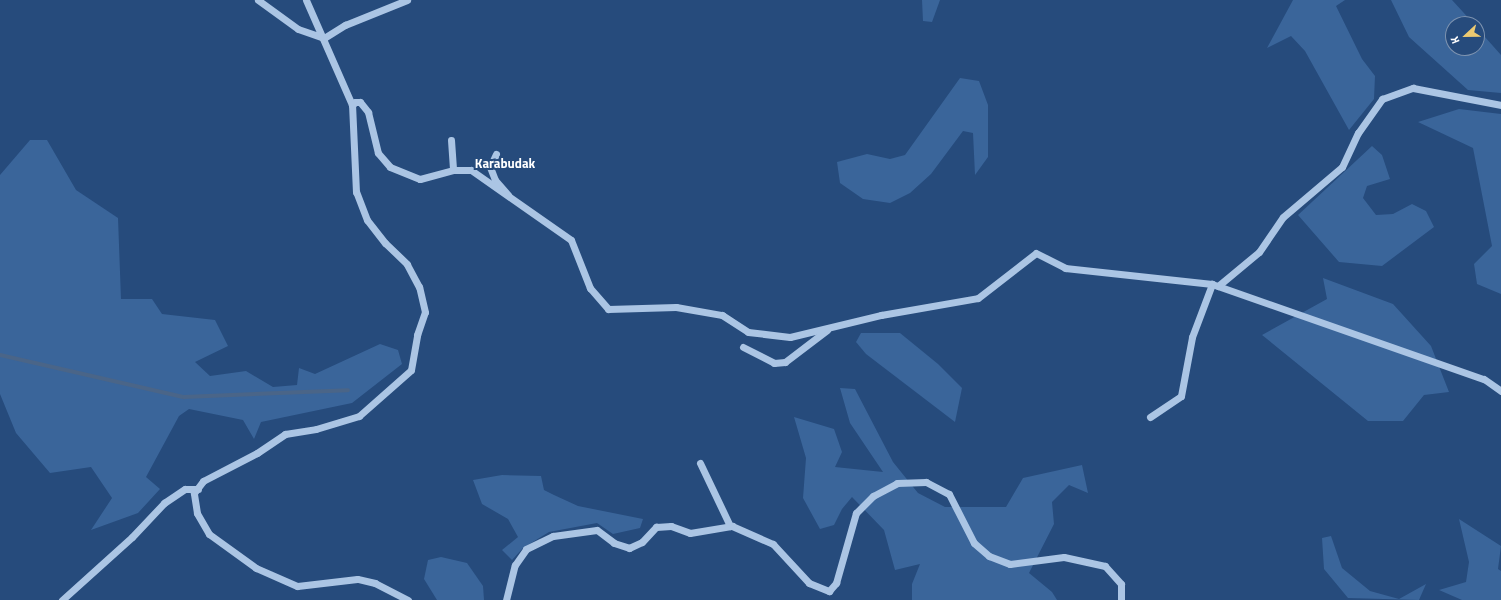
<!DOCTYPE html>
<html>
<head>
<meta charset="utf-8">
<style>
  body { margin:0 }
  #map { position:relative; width:1501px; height:600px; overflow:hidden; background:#264b7c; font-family:"Titillium Web",sans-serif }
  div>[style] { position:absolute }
  .green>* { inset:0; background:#3a659a }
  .stream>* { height:4px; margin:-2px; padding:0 2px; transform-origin:2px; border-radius:2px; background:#4a6588 }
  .minor>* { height:7px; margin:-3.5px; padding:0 3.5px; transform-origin:3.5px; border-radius:3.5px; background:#abc5e4 }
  span { translate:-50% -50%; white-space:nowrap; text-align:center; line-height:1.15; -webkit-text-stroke:4px #264b7c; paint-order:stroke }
  .quarter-label { font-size:13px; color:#fff; font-weight:700 }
  .north { position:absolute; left:1445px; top:16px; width:40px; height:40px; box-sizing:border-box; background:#264b7c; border:1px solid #7d93b0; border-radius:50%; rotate:248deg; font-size:11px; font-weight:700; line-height:16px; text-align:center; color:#fff }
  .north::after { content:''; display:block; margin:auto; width:14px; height:18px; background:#edca71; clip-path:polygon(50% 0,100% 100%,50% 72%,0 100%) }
</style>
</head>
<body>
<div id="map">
  <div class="green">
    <i style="clip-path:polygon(922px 0,940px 0,932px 22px,923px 21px)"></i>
    <i style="clip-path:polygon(1293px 0,1345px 0,1336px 6px,1362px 59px,1375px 76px,1374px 99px,1349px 130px,1305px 51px,1291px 36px,1267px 48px)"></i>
    <i style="clip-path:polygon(1391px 0,1452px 0,1474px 24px,1453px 24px,1453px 48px,1477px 48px,1477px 28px,1501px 55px,1501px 93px,1468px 90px,1409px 37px)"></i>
    <i style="clip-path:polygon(960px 78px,979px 81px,988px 105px,988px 157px,975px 175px,973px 133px,963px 131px,931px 174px,910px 193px,890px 203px,863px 199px,840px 183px,837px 162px,867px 154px,890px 159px,905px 155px)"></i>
    <i style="clip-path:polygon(1459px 109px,1501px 114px,1501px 294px,1477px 284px,1474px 264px,1492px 246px,1473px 148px,1418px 122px)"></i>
    <i style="clip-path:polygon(30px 140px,47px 140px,76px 190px,118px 218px,121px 299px,152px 299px,162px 314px,215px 320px,228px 346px,195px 362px,210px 376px,246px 371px,273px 387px,297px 385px,299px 368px,315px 374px,380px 344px,398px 350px,402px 364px,352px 403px,261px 422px,254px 439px,243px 420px,189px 409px,179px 416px,146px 477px,160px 489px,138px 513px,91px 530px,112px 498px,91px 467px,50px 473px,16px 433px,0 394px,0 175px)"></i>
    <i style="clip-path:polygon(1372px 146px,1382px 155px,1390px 179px,1367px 186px,1363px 198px,1376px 215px,1393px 214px,1412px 204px,1426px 211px,1434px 227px,1382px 266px,1339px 262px,1298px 215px)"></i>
    <i style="clip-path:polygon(1323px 278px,1393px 304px,1431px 346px,1449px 392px,1424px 395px,1403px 421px,1368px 421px,1262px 335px,1327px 299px)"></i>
    <i style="clip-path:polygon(861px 333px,900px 333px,938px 364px,962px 388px,955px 422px,866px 354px,856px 342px)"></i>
    <i style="clip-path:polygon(840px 388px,855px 389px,893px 462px,918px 493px,945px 507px,1006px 507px,1023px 478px,1082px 465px,1088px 493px,1069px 485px,1052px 502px,1054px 524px,1029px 573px,1052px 592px,1057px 600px,912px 600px,912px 584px,920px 564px,895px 570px,884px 530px,852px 497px,842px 509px,834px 525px,820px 529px,803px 498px,806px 458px,794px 417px,834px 429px,842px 452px,835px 467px,883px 472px,850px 423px)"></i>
    <i style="clip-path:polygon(502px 475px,541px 476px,544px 490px,554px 495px,578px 506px,643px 519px,640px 528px,613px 534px,597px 523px,549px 532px,523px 548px,512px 560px,502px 550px,518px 537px,508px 519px,482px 504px,473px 480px)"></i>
    <i style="clip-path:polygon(1459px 519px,1501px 546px,1498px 569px,1501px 571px,1501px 600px,1462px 600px,1439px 590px,1466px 582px,1469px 562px)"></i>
    <i style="clip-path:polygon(1331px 536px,1342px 568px,1370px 591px,1399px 599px,1426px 584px,1419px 600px,1348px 598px,1324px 569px,1322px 538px)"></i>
    <i style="clip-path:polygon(441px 557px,467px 563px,483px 586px,484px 600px,437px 600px,424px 579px,428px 560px)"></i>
  </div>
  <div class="stream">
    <i style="left:0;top:355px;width:189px;rotate:12.9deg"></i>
    <i style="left:184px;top:397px;width:164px;rotate:-2.4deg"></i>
  </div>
  <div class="minor">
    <i style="left:258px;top:0;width:49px;rotate:35.9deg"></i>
    <i style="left:298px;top:29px;width:28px;rotate:19deg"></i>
    <i style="left:324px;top:38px;width:25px;rotate:-32deg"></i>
    <i style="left:345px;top:25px;width:67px;rotate:-22deg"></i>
    <i style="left:306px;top:0;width:115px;rotate:66.3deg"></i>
    <i style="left:451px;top:140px;width:30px;rotate:86deg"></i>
    <i style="left:496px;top:154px;width:14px;rotate:115deg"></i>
    <i style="left:490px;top:167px;width:14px;rotate:69deg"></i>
    <i style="left:495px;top:180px;width:20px;rotate:49deg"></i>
    <i style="left:1218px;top:286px;width:53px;rotate:-39.7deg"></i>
    <i style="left:1259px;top:252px;width:42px;rotate:-55.6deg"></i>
    <i style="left:1283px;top:217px;width:77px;rotate:-40.3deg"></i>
    <i style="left:1342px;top:167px;width:38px;rotate:-65deg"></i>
    <i style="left:1358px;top:133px;width:42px;rotate:-54.8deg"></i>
    <i style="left:1382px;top:99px;width:33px;rotate:-20deg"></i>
    <i style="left:1413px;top:88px;width:90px;rotate:10.9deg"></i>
    <i style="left:743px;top:347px;width:35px;rotate:27deg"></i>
    <i style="left:774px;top:363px;width:11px;rotate:-5deg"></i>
    <i style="left:785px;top:362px;width:53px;rotate:-37.3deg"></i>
    <i style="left:1150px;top:417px;width:37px;rotate:-34deg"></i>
    <i style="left:1181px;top:396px;width:60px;rotate:-79.4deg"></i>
    <i style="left:1192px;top:337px;width:57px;rotate:-69.3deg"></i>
    <i style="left:700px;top:463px;width:70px;rotate:64.5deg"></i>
    <i style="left:62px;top:600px;width:94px;rotate:-42deg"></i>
    <i style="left:132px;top:537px;width:47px;rotate:-46.7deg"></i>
    <i style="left:164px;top:503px;width:25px;rotate:-34deg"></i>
    <i style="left:185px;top:489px;width:13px"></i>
    <i style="left:408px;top:600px;width:37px;rotate:-153deg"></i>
    <i style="left:375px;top:583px;width:18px;rotate:-167deg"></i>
    <i style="left:357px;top:579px;width:60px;rotate:173.3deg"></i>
    <i style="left:297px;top:586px;width:45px;rotate:-156.3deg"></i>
    <i style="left:256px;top:568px;width:58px;rotate:-144.1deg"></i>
    <i style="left:209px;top:534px;width:24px;rotate:-120deg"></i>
    <i style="left:197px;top:513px;width:20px;rotate:-99deg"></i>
    <i style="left:194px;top:493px;width:15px;rotate:-53deg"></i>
    <i style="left:203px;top:481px;width:61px;rotate:-27.4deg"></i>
    <i style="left:257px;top:453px;width:34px;rotate:-34deg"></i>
    <i style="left:285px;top:434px;width:31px;rotate:-9deg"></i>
    <i style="left:316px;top:429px;width:45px;rotate:-16.8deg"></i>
    <i style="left:359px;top:416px;width:69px;rotate:-41.5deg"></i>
    <i style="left:411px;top:370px;width:36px;rotate:-80deg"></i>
    <i style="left:417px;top:335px;width:24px;rotate:-71deg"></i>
    <i style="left:425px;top:312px;width:26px;rotate:-103deg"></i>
    <i style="left:419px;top:287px;width:26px;rotate:-118deg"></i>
    <i style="left:407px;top:264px;width:30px;rotate:-136deg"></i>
    <i style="left:385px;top:243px;width:29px;rotate:-128deg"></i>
    <i style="left:367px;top:220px;width:30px;rotate:-111deg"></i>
    <i style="left:356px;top:192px;width:87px;rotate:-92.6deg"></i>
    <i style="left:352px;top:105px;width:4px;rotate:-45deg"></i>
    <i style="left:355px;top:102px;width:5px"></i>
    <i style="left:360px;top:102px;width:13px;rotate:51deg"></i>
    <i style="left:368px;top:112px;width:42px;rotate:76.3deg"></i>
    <i style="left:378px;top:153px;width:18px;rotate:49deg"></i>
    <i style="left:390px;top:167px;width:32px;rotate:22deg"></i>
    <i style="left:420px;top:179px;width:34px;rotate:-15deg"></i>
    <i style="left:453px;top:170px;width:18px"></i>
    <i style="left:471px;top:170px;width:122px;rotate:35deg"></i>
    <i style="left:571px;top:240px;width:52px;rotate:68.4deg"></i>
    <i style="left:590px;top:288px;width:28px;rotate:49deg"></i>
    <i style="left:608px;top:309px;width:68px;rotate:-1.7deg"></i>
    <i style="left:676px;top:307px;width:47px;rotate:9.9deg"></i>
    <i style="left:722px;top:315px;width:31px;rotate:33deg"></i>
    <i style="left:748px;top:332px;width:42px;rotate:6.8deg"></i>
    <i style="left:790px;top:337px;width:94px;rotate:-13.6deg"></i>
    <i style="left:881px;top:315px;width:98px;rotate:-9.9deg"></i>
    <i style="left:978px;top:298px;width:73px;rotate:-37.8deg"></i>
    <i style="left:1036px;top:253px;width:33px;rotate:27deg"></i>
    <i style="left:1065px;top:268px;width:148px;rotate:6.2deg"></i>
    <i style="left:1212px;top:284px;width:288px;rotate:19.3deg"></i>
    <i style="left:1484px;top:379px;width:21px;rotate:35deg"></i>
    <i style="left:506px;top:600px;width:36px;rotate:-76deg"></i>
    <i style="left:515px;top:565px;width:19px;rotate:-55deg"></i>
    <i style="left:526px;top:549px;width:30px;rotate:-26deg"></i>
    <i style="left:553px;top:536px;width:44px;rotate:-7.8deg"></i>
    <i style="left:597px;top:530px;width:21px;rotate:37deg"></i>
    <i style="left:614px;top:543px;width:16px;rotate:18deg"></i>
    <i style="left:629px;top:548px;width:14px;rotate:-25deg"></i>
    <i style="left:642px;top:542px;width:21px;rotate:-47deg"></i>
    <i style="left:656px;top:527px;width:15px;rotate:-4deg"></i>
    <i style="left:671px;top:526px;width:20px;rotate:20deg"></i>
    <i style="left:690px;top:533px;width:43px;rotate:-9.5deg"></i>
    <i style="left:732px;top:526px;width:45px;rotate:23.7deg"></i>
    <i style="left:773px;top:544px;width:53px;rotate:47.3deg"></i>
    <i style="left:809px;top:583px;width:22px;rotate:22deg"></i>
    <i style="left:829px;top:591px;width:11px;rotate:-49deg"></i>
    <i style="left:836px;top:583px;width:73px;rotate:-74.1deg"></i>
    <i style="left:856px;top:513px;width:24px;rotate:-45deg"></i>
    <i style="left:873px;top:496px;width:27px;rotate:-28deg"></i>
    <i style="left:897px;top:483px;width:29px;rotate:-2deg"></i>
    <i style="left:926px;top:482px;width:26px;rotate:28deg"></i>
    <i style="left:949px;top:494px;width:55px;rotate:63deg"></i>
    <i style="left:974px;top:543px;width:20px;rotate:41deg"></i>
    <i style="left:989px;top:556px;width:22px;rotate:21deg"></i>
    <i style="left:1010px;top:564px;width:54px;rotate:-7.4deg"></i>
    <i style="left:1064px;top:557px;width:42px;rotate:12.4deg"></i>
    <i style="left:1105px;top:566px;width:24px;rotate:48deg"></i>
    <i style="left:1121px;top:584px;width:16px;rotate:90deg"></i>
  </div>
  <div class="quarter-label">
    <span style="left:505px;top:163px">Karabudak</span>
  </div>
  <div class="north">K</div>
</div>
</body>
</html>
